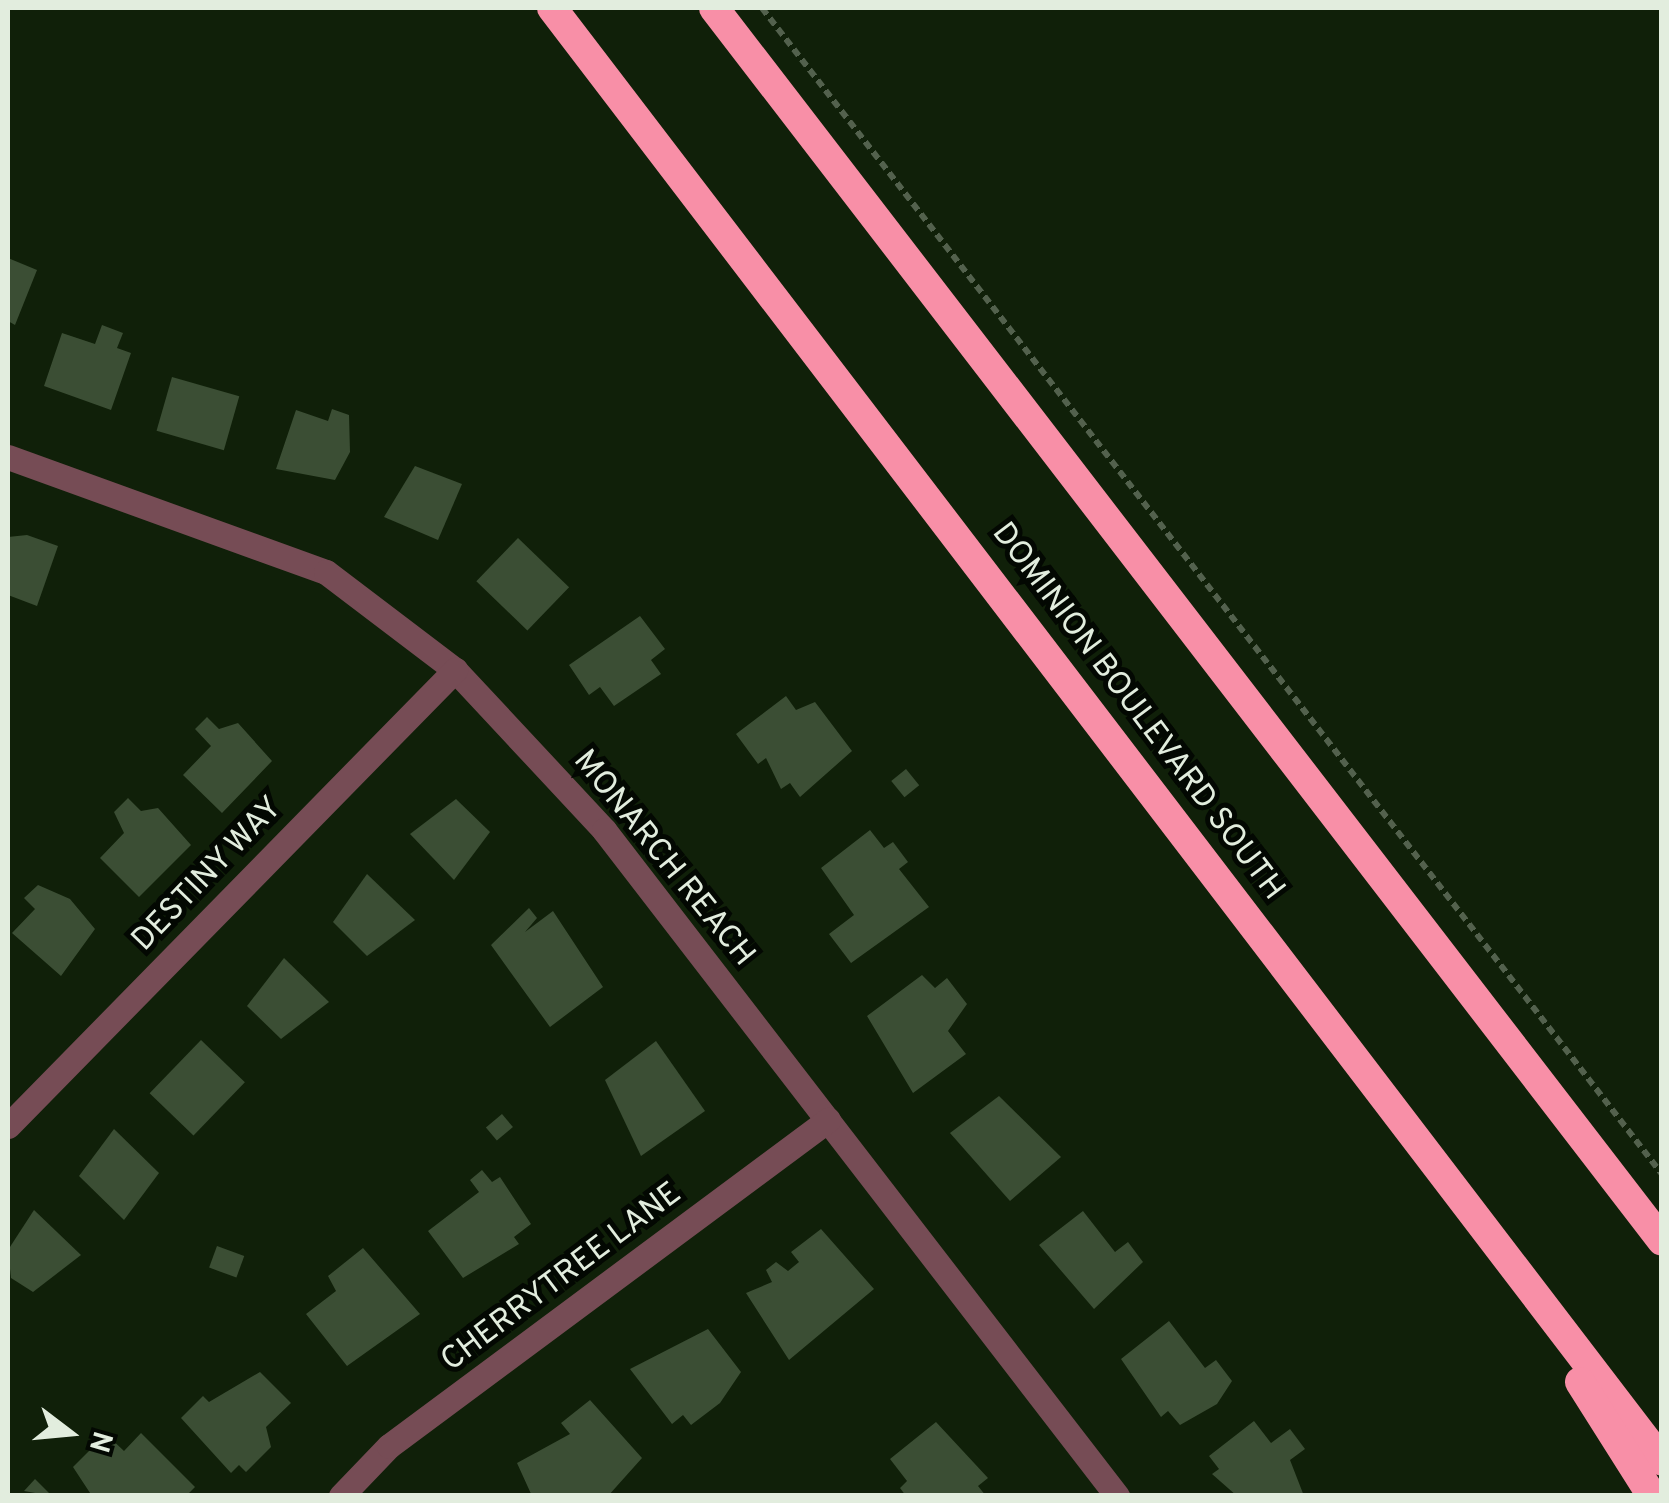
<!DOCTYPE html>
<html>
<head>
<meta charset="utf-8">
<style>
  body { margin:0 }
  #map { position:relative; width:1669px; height:1503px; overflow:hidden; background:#102009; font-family:Overpass,sans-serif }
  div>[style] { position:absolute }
  .building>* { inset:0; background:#3b4e34; transform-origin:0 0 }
  .path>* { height:6px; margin-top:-3px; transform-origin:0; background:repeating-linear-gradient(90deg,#53614d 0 8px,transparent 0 13px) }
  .minor>* { height:25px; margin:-12.5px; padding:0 12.5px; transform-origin:12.5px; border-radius:12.5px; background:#764c55 }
  .highway>* { height:30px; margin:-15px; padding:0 15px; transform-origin:15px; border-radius:15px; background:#f88fa7 }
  span { translate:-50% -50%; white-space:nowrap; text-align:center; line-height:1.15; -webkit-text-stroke:10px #030802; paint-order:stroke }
  .street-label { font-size:32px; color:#e2edde }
  .frame { position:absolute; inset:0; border:10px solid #e2edde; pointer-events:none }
  .north { position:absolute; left:20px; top:1383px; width:100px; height:100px; -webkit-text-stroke:8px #030802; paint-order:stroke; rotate:106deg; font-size:28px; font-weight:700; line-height:40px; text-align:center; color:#e2edde }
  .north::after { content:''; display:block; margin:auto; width:35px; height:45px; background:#e2edde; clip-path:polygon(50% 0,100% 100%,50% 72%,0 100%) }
</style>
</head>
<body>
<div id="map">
  <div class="building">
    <i style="clip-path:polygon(8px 258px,37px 270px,15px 325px,8px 321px)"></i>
    <i style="clip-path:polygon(102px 325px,123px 333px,117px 348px,131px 353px,111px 410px,44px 386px,62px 333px,95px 344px)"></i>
    <i style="left:172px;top:377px;width:70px;height:56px;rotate:16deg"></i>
    <i style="clip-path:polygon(332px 409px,349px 415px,350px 452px,335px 480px,276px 469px,296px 410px,328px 421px)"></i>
    <i style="clip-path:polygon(415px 466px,462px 484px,438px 540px,384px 517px)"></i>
    <i style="clip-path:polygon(27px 535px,58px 546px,37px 606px,8px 595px,8px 537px)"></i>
    <i style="left:518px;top:538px;width:71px;height:60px;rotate:44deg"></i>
    <i style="clip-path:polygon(640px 616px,665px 649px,651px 660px,661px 674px,614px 706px,600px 687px,589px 695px,569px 665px)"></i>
    <i style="clip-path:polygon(786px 696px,796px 710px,815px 702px,852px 751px,800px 797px,790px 783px,781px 789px,766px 758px,758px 764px,736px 734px)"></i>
    <i style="clip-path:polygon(207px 717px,219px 729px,238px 723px,272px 761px,222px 813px,183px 775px,211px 746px,195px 729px)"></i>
    <i style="left:906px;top:769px;width:21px;height:19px;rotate:51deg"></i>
    <i style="clip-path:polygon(128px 798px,141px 811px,158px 808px,191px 845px,139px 897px,100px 858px,124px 833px,114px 812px)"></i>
    <i style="clip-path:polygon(456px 799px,490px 832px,454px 880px,410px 834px)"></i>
    <i style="clip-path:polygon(870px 830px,884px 848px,893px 842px,908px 862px,899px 869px,929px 907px,851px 963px,829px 934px,854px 915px,821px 868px)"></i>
    <i style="clip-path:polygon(367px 874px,415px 920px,367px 956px,333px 922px)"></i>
    <i style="clip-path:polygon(38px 885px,70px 899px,95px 929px,61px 976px,12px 933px,35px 909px,24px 898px)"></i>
    <i style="clip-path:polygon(529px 908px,537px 918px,525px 932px,553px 911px,603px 987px,550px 1027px,491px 945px)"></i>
    <i style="clip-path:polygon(284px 958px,329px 1002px,281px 1039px,247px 1006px)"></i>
    <i style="clip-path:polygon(922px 975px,935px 988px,947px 978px,967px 1004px,948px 1031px,966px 1054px,913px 1093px,867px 1016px)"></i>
    <i style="left:201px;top:1040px;width:61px;height:74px;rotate:44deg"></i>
    <i style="clip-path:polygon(656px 1041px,705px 1111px,641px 1156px,605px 1080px)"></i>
    <i style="clip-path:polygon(999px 1096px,1061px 1157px,1010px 1201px,950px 1133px)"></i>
    <i style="left:502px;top:1114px;width:17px;height:21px;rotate:50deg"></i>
    <i style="clip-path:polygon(114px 1129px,159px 1173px,124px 1220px,79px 1176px)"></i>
    <i style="clip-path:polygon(482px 1170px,492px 1182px,500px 1177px,531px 1224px,514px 1237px,519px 1244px,463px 1278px,428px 1231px,479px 1192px,470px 1180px)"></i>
    <i style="clip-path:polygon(34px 1210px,81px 1255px,33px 1292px,11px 1278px,8px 1250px)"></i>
    <i style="clip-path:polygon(1083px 1211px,1115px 1252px,1128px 1242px,1143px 1262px,1094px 1309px,1039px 1245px)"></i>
    <i style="clip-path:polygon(821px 1229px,874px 1289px,789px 1360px,746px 1293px,772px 1282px,766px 1270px,776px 1262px,788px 1271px,799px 1262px,791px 1252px)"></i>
    <i style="left:217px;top:1246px;width:29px;height:23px;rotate:20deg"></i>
    <i style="clip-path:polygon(363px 1248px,420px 1314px,347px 1366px,306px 1314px,336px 1291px,328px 1276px)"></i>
    <i style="clip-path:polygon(1169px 1321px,1205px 1368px,1216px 1360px,1232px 1381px,1217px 1404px,1180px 1425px,1168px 1411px,1161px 1417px,1121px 1359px)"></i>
    <i style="clip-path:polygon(708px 1329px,741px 1372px,720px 1403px,691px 1425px,683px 1415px,672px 1424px,630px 1369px)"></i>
    <i style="clip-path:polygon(260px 1372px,291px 1403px,266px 1427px,271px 1447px,246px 1472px,239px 1465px,231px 1473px,181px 1418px,203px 1396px,209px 1402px)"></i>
    <i style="clip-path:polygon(590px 1400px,642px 1458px,608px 1496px,532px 1496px,517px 1463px,570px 1434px,561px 1423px)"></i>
    <i style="clip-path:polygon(1254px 1421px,1271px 1443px,1290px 1429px,1305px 1449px,1290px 1460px,1304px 1496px,1237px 1496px,1212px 1474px,1219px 1469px,1209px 1456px)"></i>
    <i style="clip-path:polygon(936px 1422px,988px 1478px,978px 1486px,986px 1496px,906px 1496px,900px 1488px,907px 1481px,890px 1459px)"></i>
    <i style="clip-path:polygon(141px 1433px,195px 1487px,186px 1496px,92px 1496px,73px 1467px,106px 1434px,124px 1451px)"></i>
    <i style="clip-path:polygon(35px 1479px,52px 1496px,24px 1491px)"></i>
  </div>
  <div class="path">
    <i style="left:762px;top:8px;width:1473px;rotate:52.34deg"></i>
  </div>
  <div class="minor">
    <i style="left:8px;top:457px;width:338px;rotate:19.9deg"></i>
    <i style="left:326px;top:572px;width:162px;rotate:37.2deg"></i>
    <i style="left:455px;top:670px;width:219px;rotate:47deg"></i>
    <i style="left:604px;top:830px;width:841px;rotate:52.39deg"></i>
    <i style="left:8px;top:1126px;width:639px;rotate:-45.57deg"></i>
    <i style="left:341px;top:1496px;width:69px;rotate:-46.2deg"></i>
    <i style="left:389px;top:1446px;width:547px;rotate:-36.6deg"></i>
  </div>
  <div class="highway">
    <i style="left:552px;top:8px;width:1828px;rotate:52.62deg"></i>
    <i style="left:714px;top:8px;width:1555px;rotate:52.44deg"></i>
    <i style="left:1580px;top:1382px;width:135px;rotate:57.7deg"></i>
  </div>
  <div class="street-label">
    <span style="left:1137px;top:712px;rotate:53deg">DOMINION BOULEVARD SOUTH</span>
    <span style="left:663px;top:859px;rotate:51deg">MONARCH REACH</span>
    <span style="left:208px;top:875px;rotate:-46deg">DESTINY WAY</span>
    <span style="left:562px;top:1278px;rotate:-37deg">CHERRYTREE LANE</span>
  </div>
  <div class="frame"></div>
  <div class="north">N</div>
</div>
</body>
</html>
